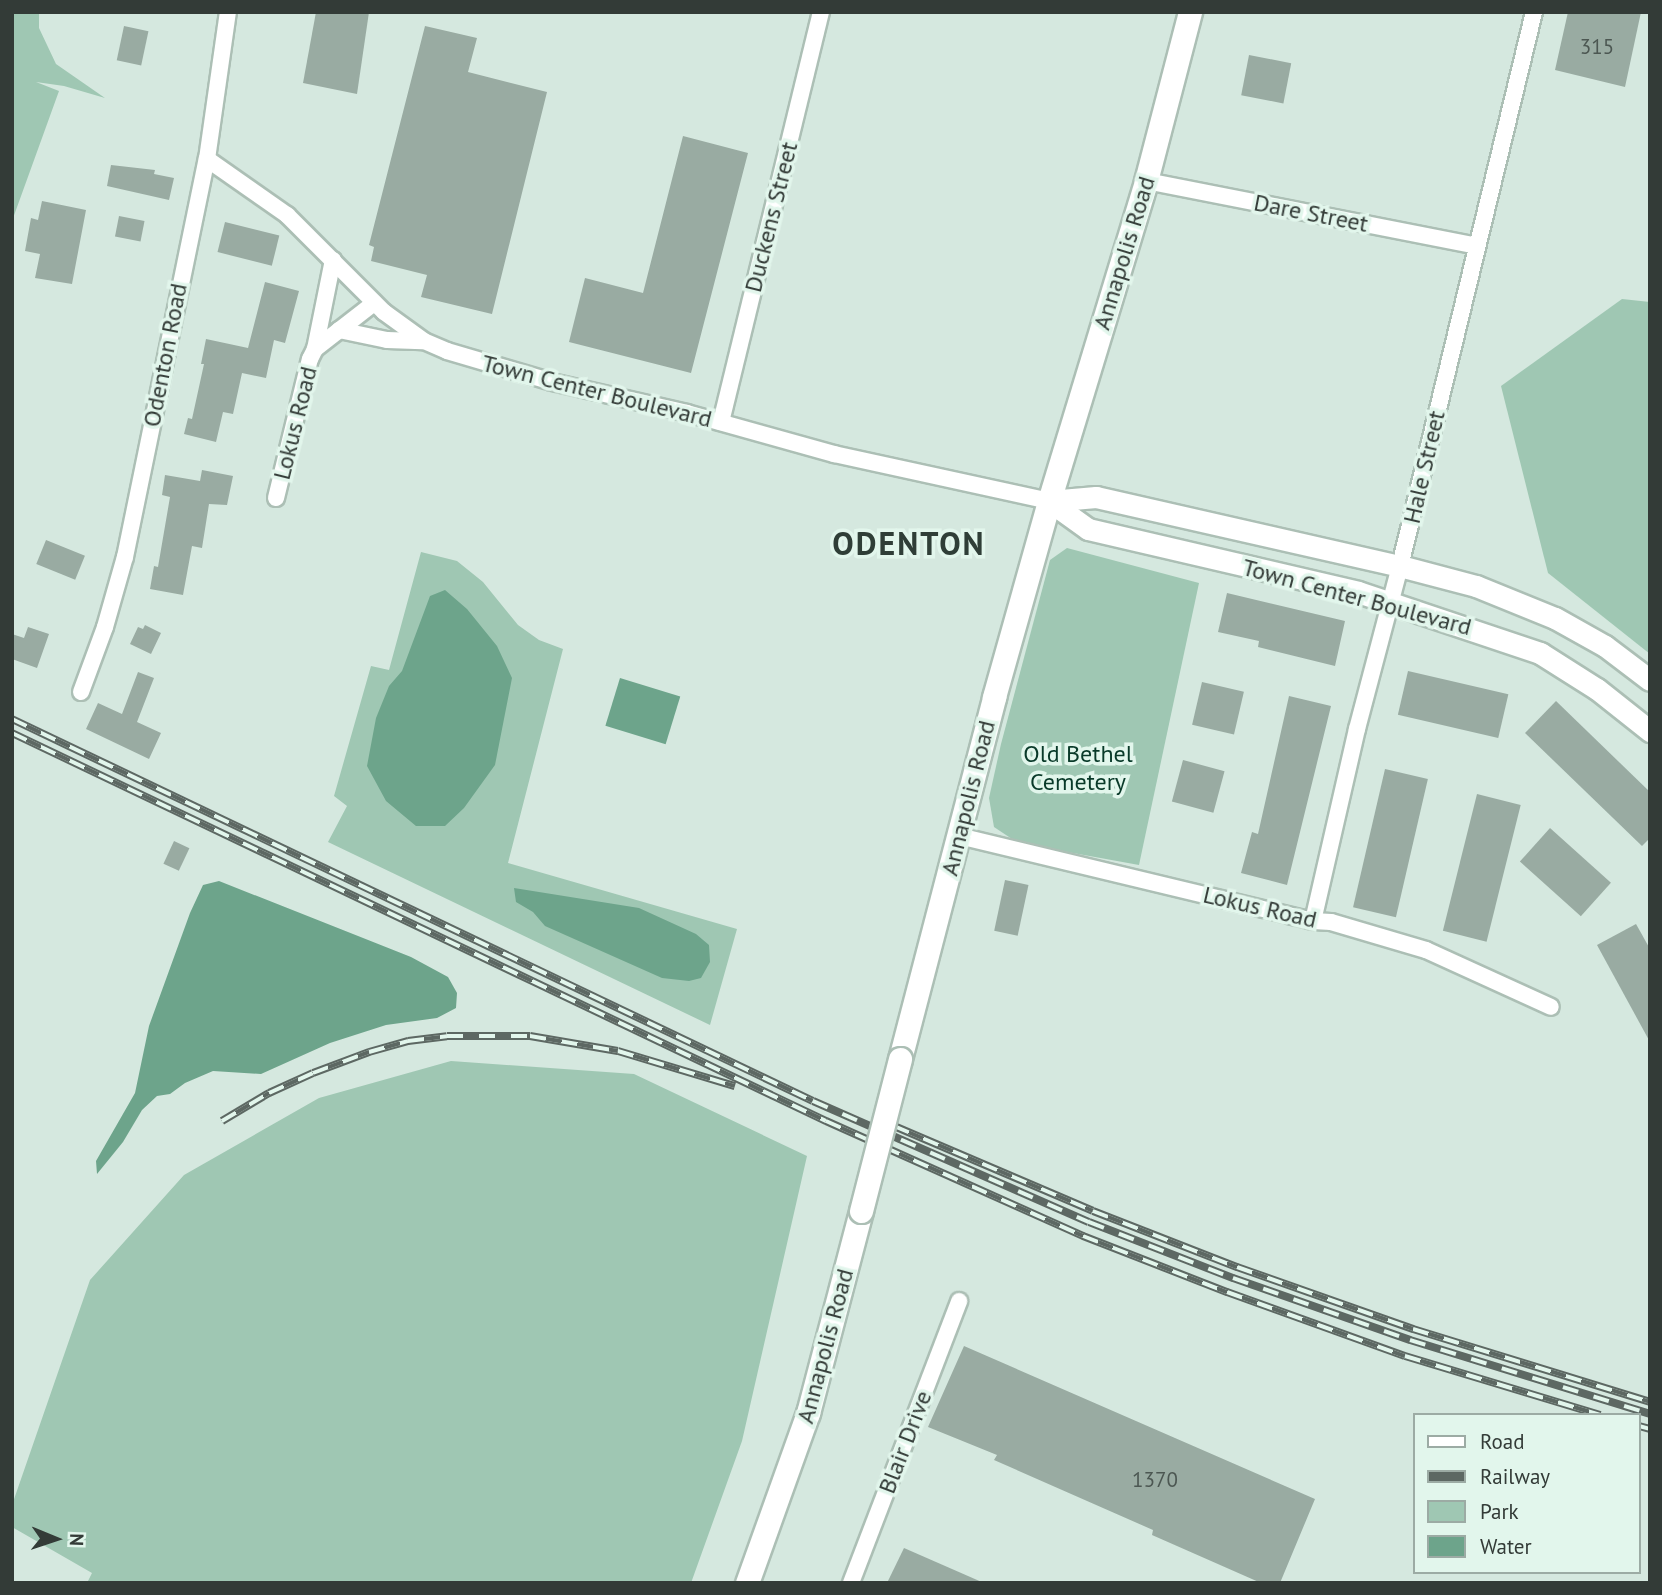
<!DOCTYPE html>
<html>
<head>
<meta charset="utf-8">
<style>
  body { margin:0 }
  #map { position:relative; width:1662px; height:1595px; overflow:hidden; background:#d5e8df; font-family:"PT Sans",sans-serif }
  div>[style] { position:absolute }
  .green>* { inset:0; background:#9fc7b3 }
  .water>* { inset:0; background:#6da48b; transform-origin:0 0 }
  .building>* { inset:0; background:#99aba2; transform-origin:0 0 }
  .roads { filter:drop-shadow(2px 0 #acbfb5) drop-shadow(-2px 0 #acbfb5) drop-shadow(0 2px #acbfb5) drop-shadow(0 -2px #acbfb5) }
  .minor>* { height:16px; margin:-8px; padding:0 8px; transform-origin:8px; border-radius:8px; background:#fff }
  .tertiary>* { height:21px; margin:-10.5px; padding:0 10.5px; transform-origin:10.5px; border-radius:10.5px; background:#fff }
  .secondary>* { height:23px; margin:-11.5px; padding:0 11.5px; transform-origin:11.5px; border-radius:11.5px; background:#fff }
  .rail>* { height:8px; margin-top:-4px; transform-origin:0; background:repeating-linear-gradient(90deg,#e2f6ec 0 16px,#5d6863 0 32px); box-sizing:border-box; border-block:2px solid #5d6863 }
  .bridges { filter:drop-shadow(2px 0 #acbfb5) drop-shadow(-2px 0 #acbfb5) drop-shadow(0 2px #acbfb5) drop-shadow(0 -2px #acbfb5) }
  .secondary-bridge>* { height:23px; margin:-11.5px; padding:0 11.5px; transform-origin:11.5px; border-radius:11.5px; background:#fff }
  span { translate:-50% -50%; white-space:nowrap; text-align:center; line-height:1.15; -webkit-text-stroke:7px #e2f6ec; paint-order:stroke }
  .number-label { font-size:21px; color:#4c5752 }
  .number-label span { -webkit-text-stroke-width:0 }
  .street-label { font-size:24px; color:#333b37 }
  .park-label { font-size:24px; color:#093a29 }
  .district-label { font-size:32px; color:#2f3e37; font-weight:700; letter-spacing:2px }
  .frame { position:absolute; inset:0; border:14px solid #333b37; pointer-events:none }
  .legend { position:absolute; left:1413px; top:1413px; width:228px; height:161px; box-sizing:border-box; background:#e2f6ec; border:2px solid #9caba4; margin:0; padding:9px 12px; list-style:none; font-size:21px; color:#333b37 }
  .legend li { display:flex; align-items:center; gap:14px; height:35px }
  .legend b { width:35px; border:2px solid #9caba4 }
  .north { position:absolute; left:21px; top:1504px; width:70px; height:70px; -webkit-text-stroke:5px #e2f6ec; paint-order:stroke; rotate:92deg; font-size:19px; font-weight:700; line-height:28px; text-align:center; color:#333b37 }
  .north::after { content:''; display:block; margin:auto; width:24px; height:32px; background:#333b37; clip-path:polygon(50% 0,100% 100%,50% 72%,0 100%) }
</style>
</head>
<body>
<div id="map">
  <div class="green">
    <i style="clip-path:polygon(12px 12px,39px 12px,39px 28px,56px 64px,105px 98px,64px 86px,36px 82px,59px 91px,12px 221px)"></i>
    <i style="clip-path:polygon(1622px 299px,1650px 302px,1650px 654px,1548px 573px,1501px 386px)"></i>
    <i style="clip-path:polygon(1067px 548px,1199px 583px,1139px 865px,1018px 843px,994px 827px,989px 798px,1001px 744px,1050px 560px)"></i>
    <i style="clip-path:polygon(421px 552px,457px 561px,483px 582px,518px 625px,539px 640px,563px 649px,508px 863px,737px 929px,710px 1025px,328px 842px,347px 806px,334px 796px,371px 666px,389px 670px)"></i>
    <i style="clip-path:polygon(451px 1061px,634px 1074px,807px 1156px,742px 1441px,691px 1583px,87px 1583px,92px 1573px,12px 1527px,12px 1505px,90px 1280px,184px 1175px,319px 1098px)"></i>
  </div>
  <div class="water">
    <i style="clip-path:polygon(445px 590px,467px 609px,497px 646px,512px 678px,495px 765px,464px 808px,445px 826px,416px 826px,386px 801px,367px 766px,376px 718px,389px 686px,402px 671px,430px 596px)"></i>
    <i style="left:620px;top:678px;width:63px;height:50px;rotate:17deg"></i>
    <i style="clip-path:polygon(219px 881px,411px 957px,448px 977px,457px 993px,456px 1008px,437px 1018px,386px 1025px,330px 1043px,261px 1074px,213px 1071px,185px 1083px,170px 1094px,157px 1096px,142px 1110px,123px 1142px,97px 1174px,96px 1161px,135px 1093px,149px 1026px,190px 913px,203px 885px)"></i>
    <i style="clip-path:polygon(514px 888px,639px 908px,696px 934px,709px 945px,710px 962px,701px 978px,689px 981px,662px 978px,545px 926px,533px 912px,516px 902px)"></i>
  </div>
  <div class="building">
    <i style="clip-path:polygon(316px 12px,369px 12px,357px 94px,303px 83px)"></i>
    <i style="clip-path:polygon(1568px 12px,1641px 12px,1625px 87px,1555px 70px)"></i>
    <i style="left:124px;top:26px;width:25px;height:35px;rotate:12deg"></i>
    <i style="clip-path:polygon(425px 26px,477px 38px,468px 72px,547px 92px,492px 314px,421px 297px,427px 275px,371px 261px,374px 247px,369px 245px)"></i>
    <i style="left:1249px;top:55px;width:43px;height:41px;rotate:11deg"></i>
    <i style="clip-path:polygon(683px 136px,748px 153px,691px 373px,569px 342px,585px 278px,643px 293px)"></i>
    <i style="clip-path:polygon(111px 165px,155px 170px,154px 174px,174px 178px,169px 200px,107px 186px)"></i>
    <i style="clip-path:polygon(42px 201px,86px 210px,72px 284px,35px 278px,40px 254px,25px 251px,31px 218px,38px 220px)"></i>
    <i style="left:119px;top:216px;width:26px;height:21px;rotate:11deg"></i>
    <i style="left:225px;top:222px;width:56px;height:31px;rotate:14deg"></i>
    <i style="clip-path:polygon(265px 282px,299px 291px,285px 343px,274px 340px,266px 378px,242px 373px,233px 414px,223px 412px,216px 442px,184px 434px,188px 418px,192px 419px,204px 364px,201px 364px,206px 339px,248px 348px)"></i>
    <i style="clip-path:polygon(202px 470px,233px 476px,227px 505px,209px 504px,202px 548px,192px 546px,183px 595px,150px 589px,154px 566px,158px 567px,170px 497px,162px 495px,165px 475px,200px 481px)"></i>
    <i style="left:46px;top:540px;width:42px;height:26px;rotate:22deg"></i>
    <i style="clip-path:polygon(1227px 593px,1345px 621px,1335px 666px,1258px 647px,1259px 641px,1218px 632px)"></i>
    <i style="clip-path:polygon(145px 625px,161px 633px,151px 654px,130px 644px,138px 627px,143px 629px)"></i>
    <i style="clip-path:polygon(28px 627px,49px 634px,37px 668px,12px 659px,12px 634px,24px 638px)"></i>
    <i style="left:1408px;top:671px;width:103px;height:45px;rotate:13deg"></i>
    <i style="clip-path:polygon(138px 672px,154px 678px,137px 722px,161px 733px,149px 759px,86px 729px,98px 703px,122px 714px)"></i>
    <i style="left:1202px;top:682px;width:43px;height:44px;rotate:13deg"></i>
    <i style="clip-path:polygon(1289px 696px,1331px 706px,1287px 885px,1241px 873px,1252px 832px,1258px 834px)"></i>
    <i style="clip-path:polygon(1556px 701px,1650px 792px,1650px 838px,1642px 846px,1525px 733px)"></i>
    <i style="left:1183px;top:760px;width:43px;height:43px;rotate:15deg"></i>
    <i style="left:1385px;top:769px;width:44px;height:142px;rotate:13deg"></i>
    <i style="left:1477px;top:794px;width:45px;height:141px;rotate:14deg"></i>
    <i style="left:1550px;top:828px;width:82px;height:45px;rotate:42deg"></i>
    <i style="left:174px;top:841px;width:17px;height:25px;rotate:25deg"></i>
    <i style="left:1005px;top:880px;width:24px;height:52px;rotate:12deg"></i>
    <i style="clip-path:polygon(1636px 924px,1650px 949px,1650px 1042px,1597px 945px)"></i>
    <i style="clip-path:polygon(964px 1346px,1315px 1499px,1280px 1583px,1261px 1583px,1152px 1535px,1153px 1530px,994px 1460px,997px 1455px,928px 1427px)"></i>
    <i style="clip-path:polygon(904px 1548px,984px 1583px,887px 1583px)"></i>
  </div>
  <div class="roads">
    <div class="minor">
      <i style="left:207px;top:159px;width:98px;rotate:35deg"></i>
      <i style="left:287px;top:215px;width:137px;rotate:45deg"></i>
      <i style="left:384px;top:312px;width:49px;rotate:35.9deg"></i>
      <i style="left:424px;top:341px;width:25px;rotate:23deg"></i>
      <i style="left:447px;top:351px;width:109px;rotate:16.4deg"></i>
      <i style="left:552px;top:382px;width:139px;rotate:12.9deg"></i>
      <i style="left:687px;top:413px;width:153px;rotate:15.6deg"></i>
      <i style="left:834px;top:454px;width:220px;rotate:12.3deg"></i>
      <i style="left:1146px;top:181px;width:337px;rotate:11.1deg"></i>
      <i style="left:339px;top:330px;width:49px;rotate:11.8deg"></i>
      <i style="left:387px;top:340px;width:36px;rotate:2deg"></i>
      <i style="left:315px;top:349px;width:91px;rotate:-78.6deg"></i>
      <i style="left:721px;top:422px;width:422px;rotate:-76.3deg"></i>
      <i style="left:276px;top:498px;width:143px;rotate:-76.3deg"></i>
      <i style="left:310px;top:359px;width:11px;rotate:-63deg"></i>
      <i style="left:315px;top:349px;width:75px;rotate:-37.9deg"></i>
      <i style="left:81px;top:692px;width:69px;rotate:-69.7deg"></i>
      <i style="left:105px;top:627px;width:73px;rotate:-74.1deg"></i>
      <i style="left:125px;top:557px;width:406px;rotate:-78.4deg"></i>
      <i style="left:207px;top:159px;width:148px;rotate:-81.9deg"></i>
      <i style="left:959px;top:836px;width:364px;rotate:13.5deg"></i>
      <i style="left:1313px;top:921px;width:18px;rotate:3deg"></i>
      <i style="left:1331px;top:922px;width:99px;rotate:16.4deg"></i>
      <i style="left:1426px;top:950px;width:137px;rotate:24.5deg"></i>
      <i style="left:1313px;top:921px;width:197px;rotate:-77.1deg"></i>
      <i style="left:1357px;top:729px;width:169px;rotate:-75.2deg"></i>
      <i style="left:1400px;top:566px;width:570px;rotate:-76.4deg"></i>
      <i style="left:851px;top:1583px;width:302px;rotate:-69deg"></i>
    </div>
    <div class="tertiary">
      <i style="left:1049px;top:501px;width:48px;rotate:35.7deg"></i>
      <i style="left:1088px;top:529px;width:277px;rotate:13.1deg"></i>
      <i style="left:1358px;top:592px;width:192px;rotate:18.5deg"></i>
      <i style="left:1540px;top:653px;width:67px;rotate:32.3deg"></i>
      <i style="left:1597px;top:689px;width:68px;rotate:38.4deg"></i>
      <i style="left:1049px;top:501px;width:47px;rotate:-4.9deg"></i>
      <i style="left:1096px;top:497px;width:312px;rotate:12.8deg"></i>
      <i style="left:1400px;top:566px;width:79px;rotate:14.7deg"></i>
      <i style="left:1476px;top:586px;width:85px;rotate:22.1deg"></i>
      <i style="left:1555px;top:618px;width:57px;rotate:29.2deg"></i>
      <i style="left:1605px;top:646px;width:56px;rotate:37.1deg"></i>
    </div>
    <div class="secondary">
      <i style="left:900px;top:1059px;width:374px;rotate:-75.4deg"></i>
      <i style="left:994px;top:697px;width:204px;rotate:-74.3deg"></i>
      <i style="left:1049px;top:501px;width:334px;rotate:-73.1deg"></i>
      <i style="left:1146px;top:181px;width:175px;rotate:-75.4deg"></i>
      <i style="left:747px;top:1583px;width:181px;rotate:-70.3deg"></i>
      <i style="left:808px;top:1413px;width:209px;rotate:-75.3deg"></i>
    </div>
  </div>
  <div class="rail">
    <i style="left:12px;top:719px;width:887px;rotate:25.5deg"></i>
    <i style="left:813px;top:1101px;width:301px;rotate:23.7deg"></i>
    <i style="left:1089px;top:1222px;width:155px;rotate:21.3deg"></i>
    <i style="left:1233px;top:1278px;width:188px;rotate:19.3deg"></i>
    <i style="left:1410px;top:1340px;width:251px;rotate:17.1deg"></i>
    <i style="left:12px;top:733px;width:902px;rotate:25.49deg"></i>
    <i style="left:826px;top:1121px;width:282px;rotate:24.1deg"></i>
    <i style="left:1083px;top:1236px;width:155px;rotate:21.3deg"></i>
    <i style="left:1227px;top:1292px;width:189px;rotate:19.8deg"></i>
    <i style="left:1405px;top:1356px;width:204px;rotate:16.8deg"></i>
    <i style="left:222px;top:1121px;width:55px;rotate:-30.8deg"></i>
    <i style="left:269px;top:1093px;width:48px;rotate:-24.4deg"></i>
    <i style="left:313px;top:1073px;width:60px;rotate:-20.6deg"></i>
    <i style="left:369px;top:1052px;width:41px;rotate:-15.8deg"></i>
    <i style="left:408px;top:1041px;width:39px;rotate:-7deg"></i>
    <i style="left:447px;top:1036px;width:83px"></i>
    <i style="left:530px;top:1036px;width:89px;rotate:9.7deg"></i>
    <i style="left:618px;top:1051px;width:122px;rotate:16.7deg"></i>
    <i style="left:894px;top:1126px;width:216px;rotate:23.1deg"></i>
    <i style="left:1093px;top:1211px;width:155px;rotate:21.3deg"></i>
    <i style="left:1237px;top:1267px;width:187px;rotate:19.4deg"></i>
    <i style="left:1413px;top:1329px;width:248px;rotate:17.1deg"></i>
    <i style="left:1639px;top:1426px;width:11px;rotate:15deg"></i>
  </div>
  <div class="bridges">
    <div class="secondary-bridge">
      <i style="left:861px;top:1211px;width:157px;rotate:-75.6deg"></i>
    </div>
  </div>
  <div class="number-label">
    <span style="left:1597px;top:47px">315</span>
    <span style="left:1155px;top:1480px">1370</span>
  </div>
  <div class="street-label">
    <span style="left:1311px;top:213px;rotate:11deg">Dare Street</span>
    <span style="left:771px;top:217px;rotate:-76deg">Duckens Street</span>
    <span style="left:1124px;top:253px;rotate:-73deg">Annapolis Road</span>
    <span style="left:165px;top:355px;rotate:-79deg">Odenton Road</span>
    <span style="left:597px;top:391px;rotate:14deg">Town Center Boulevard</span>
    <span style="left:295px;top:423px;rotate:-76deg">Lokus Road</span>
    <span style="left:1424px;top:467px;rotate:-77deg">Hale Street</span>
    <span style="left:1357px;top:597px;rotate:15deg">Town Center Boulevard</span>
    <span style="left:968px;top:798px;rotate:-76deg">Annapolis Road</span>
    <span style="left:1260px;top:907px;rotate:13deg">Lokus Road</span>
    <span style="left:825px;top:1346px;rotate:-75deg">Annapolis Road</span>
    <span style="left:905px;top:1442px;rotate:-69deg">Blair Drive</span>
  </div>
  <div class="park-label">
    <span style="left:1078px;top:768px">Old Bethel<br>Cemetery</span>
  </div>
  <div class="district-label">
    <span style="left:909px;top:543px">ODENTON</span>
  </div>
  <div class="frame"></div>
  <ul class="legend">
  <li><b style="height:9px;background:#fff"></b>Road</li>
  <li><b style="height:9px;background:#5d6863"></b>Railway</li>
  <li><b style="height:19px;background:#9fc7b3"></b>Park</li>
  <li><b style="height:19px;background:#6da48b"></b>Water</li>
  </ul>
  <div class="north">N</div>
</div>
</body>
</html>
